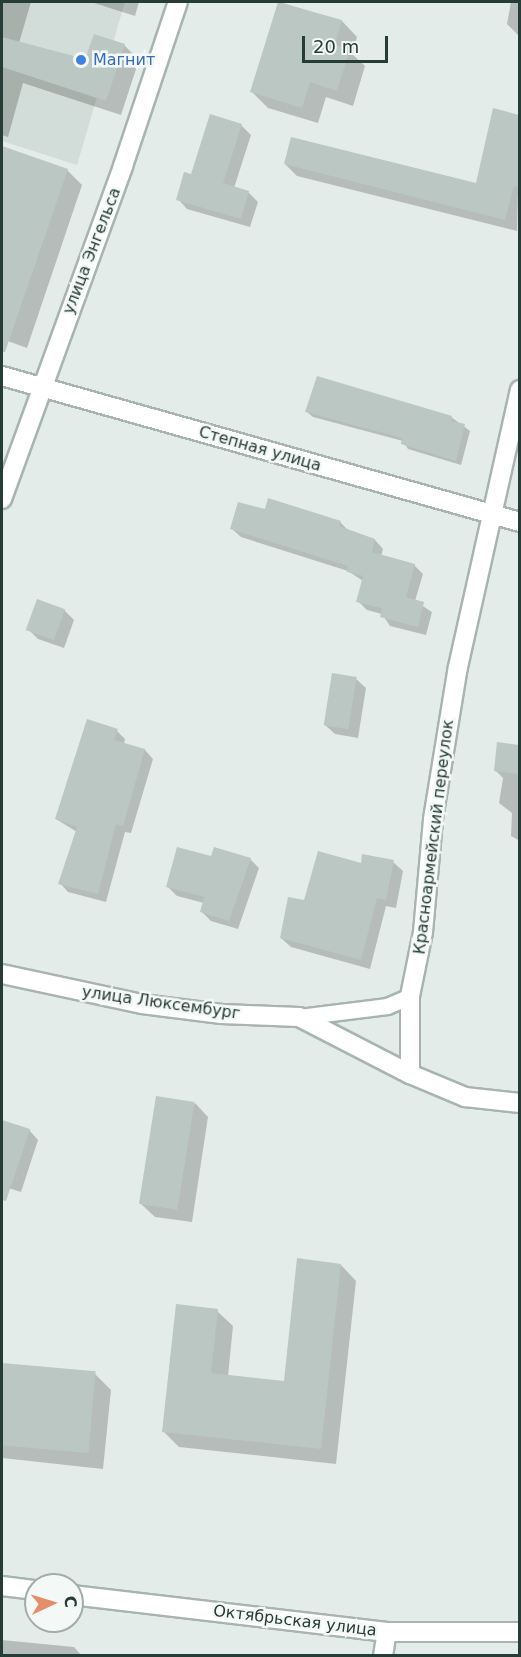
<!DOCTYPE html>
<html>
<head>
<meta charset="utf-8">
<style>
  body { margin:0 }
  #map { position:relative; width:521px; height:1657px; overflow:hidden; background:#e4ece9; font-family:"DejaVu Sans",sans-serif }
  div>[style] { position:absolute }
  .built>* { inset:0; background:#d2dcd8 }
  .shadow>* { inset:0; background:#0003 }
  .building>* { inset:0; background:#bac7c2; transform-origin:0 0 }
  .roads { filter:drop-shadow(2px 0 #a7b4b0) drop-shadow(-2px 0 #a7b4b0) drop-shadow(0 2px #a7b4b0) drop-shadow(0 -2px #a7b4b0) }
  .service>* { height:15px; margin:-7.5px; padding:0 7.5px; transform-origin:7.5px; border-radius:7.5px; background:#fff }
  .minor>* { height:18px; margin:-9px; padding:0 9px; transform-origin:9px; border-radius:9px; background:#fff }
  .tertiary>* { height:18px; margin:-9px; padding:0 9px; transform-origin:9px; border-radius:9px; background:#fff }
  .dots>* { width:16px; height:16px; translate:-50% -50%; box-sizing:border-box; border:3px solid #f4f9f7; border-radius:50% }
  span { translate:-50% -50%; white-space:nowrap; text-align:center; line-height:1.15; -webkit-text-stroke:5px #f4f9f7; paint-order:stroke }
  .shop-label { font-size:16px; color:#366cbe }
  .left { translate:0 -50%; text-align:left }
  .street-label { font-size:16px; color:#253c37 }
  .frame { position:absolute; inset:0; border:3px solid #253c37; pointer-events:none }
  .north { position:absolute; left:24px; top:1573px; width:60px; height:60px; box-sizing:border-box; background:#f4f9f7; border:2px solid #a1adaa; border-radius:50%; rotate:86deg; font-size:16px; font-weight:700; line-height:24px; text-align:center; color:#253c37 }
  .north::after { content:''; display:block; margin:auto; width:21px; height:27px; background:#e48f6a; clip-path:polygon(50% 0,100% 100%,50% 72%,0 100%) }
  .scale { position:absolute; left:302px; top:36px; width:86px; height:27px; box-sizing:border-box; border:3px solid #253c37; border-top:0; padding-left:8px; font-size:18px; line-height:21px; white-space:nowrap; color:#253c37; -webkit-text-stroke:4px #f4f9f7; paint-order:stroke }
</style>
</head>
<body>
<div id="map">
  <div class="built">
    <i style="clip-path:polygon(2px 2px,125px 2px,77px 165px,2px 141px)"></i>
  </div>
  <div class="shadow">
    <i style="clip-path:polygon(2px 2px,31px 2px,19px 43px,86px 61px,124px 45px,139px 60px,121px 115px,23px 83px,8px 137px,2px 135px)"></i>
    <i style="clip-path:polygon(91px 2px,139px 2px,135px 16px)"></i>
    <i style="clip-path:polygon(279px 2px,342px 21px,357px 37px,352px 54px,365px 66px,353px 106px,326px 97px,318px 123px,268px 108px,252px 92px)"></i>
    <i style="clip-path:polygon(511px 2px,520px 2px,520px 37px,507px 24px)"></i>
    <i style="clip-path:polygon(494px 110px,520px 116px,517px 231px,297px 176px,285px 164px,477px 185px)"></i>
    <i style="clip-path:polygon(241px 125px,251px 135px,234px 188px,248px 192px,258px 202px,250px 227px,187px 209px,178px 199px,192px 176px)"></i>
    <i style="clip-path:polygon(2px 147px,67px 170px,82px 185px,27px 348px,2px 339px)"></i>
    <i style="clip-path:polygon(307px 412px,451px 417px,470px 431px,461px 465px,408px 449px,403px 441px,313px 417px)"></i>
    <i style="clip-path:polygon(266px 511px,340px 522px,349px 531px,375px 540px,383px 549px,381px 556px,414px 565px,423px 574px,415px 601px,432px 612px,426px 635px,390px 626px,382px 614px,367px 610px,358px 601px,363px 581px,348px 571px,241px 537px,232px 529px)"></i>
    <i style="clip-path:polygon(64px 610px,74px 620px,64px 648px,38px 639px,28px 629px)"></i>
    <i style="clip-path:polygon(356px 679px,366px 688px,358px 738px,335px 734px,325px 725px)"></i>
    <i style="clip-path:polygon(117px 731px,125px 739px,124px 744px,145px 750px,153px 759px,131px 833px,125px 832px,106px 902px,68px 892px,60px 883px,77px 832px,56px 819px)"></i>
    <i style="clip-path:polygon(499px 744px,520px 747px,520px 841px,511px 836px,512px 813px,499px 803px,503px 778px,495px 770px)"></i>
    <i style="clip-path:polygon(212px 858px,250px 859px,259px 868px,238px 929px,211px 921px,201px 911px,204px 903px,177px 896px,168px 887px)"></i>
    <i style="clip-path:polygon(393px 862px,403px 871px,396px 908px,386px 906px,370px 969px,291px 947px,281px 938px,305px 902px,362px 865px)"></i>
    <i style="clip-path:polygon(195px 1103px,208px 1117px,192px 1222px,155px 1217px,141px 1204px)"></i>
    <i style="clip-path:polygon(2px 1121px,29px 1130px,38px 1140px,21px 1192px,2px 1186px)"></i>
    <i style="clip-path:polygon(341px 1265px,356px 1281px,336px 1464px,179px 1447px,163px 1431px,217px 1311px,233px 1326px,228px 1376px,285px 1383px)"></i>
    <i style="clip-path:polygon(2px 1364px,95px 1374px,111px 1390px,103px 1469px,2px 1458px)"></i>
    <i style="clip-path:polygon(2px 1640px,74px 1647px,82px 1656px,2px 1656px)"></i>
  </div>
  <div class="building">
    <i style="clip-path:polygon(278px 2px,342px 20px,335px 45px,350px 49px,337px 91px,310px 82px,302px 108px,250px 92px)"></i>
    <i style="clip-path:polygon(94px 34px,125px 44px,106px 101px,2px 67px,2px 37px,85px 59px)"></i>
    <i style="clip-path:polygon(493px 108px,519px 115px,519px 187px,514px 186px,505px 220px,284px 164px,291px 137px,476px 183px)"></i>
    <i style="clip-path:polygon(210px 114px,242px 124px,223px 183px,249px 191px,241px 219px,176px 200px,184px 172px,191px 174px)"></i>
    <i style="clip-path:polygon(2px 146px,68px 169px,5px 352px,2px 352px)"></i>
    <i style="clip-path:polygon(317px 376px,452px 416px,451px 421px,465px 424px,456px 461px,401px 444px,402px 438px,305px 412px)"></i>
    <i style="clip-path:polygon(268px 498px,341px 521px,339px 526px,375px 539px,372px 552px,415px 564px,406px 597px,424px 602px,418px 627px,380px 617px,382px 608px,356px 602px,363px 576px,347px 572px,348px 566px,230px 529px,238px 502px,265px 509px)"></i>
    <i style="left:37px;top:599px;width:30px;height:33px;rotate:20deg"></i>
    <i style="left:332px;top:673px;width:25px;height:53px;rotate:9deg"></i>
    <i style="clip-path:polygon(87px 719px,118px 729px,114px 740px,145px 749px,123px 826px,116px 824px,98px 894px,58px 884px,77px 827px,55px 819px)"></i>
    <i style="clip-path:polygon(497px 742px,519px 745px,519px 774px,494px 771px)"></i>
    <i style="clip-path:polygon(177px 847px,211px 856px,214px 847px,251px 858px,229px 921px,200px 912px,204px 897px,166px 887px)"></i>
    <i style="clip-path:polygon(318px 851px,361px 863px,362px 854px,394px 860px,386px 900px,377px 898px,361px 960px,280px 938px,288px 897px,304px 900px)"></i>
    <i style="left:156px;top:1096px;width:39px;height:109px;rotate:9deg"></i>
    <i style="clip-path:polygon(2px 1120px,30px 1129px,6px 1201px,2px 1200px)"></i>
    <i style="clip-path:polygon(297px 1258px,341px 1264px,321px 1449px,162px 1432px,176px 1304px,218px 1309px,211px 1373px,284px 1381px)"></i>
    <i style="left:2px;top:1363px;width:94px;height:82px;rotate:5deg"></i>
  </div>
  <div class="roads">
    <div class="service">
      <i style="left:299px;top:1017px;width:89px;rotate:-7.1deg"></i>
      <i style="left:387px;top:1006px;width:25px;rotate:-23deg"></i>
    </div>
    <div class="minor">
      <i style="left:2px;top:376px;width:538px;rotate:15.74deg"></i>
      <i style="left:2px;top:974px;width:143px;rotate:12.1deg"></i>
      <i style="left:142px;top:1004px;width:80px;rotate:7.2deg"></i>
      <i style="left:221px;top:1014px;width:78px;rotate:2.2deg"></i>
      <i style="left:299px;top:1017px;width:125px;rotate:27.2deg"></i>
      <i style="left:410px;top:1074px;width:60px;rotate:22.7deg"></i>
      <i style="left:465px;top:1097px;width:55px;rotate:6.2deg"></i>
      <i style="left:410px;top:1074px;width:78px;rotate:-90deg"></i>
      <i style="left:410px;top:996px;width:65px;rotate:-78.5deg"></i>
      <i style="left:423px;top:932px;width:113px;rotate:-84.9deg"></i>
      <i style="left:433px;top:819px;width:154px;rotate:-80.7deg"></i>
      <i style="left:458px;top:667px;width:284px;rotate:-77.4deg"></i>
      <i style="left:2px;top:1586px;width:34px;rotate:7deg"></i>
      <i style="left:72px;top:1595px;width:317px;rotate:6.7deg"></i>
      <i style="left:387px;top:1632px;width:133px"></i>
      <i style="left:383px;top:1656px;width:24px;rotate:-81deg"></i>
    </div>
    <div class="tertiary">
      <i style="left:2px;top:499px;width:354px;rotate:-70deg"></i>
      <i style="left:123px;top:166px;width:173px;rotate:-71.5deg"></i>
    </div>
  </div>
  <div class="dots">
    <i style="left:81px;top:60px;background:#3f7fe0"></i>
  </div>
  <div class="shop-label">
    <span class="left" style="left:93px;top:60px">Магнит</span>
  </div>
  <div class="street-label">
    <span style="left:92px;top:251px;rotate:-69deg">улица Энгельса</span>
    <span style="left:260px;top:449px;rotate:16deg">Степная улица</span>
    <span style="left:434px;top:837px;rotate:-83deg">Красноармейский переулок</span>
    <span style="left:161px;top:1003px;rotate:8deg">улица Люксембург</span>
    <span style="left:295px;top:1621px;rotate:7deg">Октябрьская улица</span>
  </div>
  <div class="frame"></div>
  <div class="north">С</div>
  <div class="scale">20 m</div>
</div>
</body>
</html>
